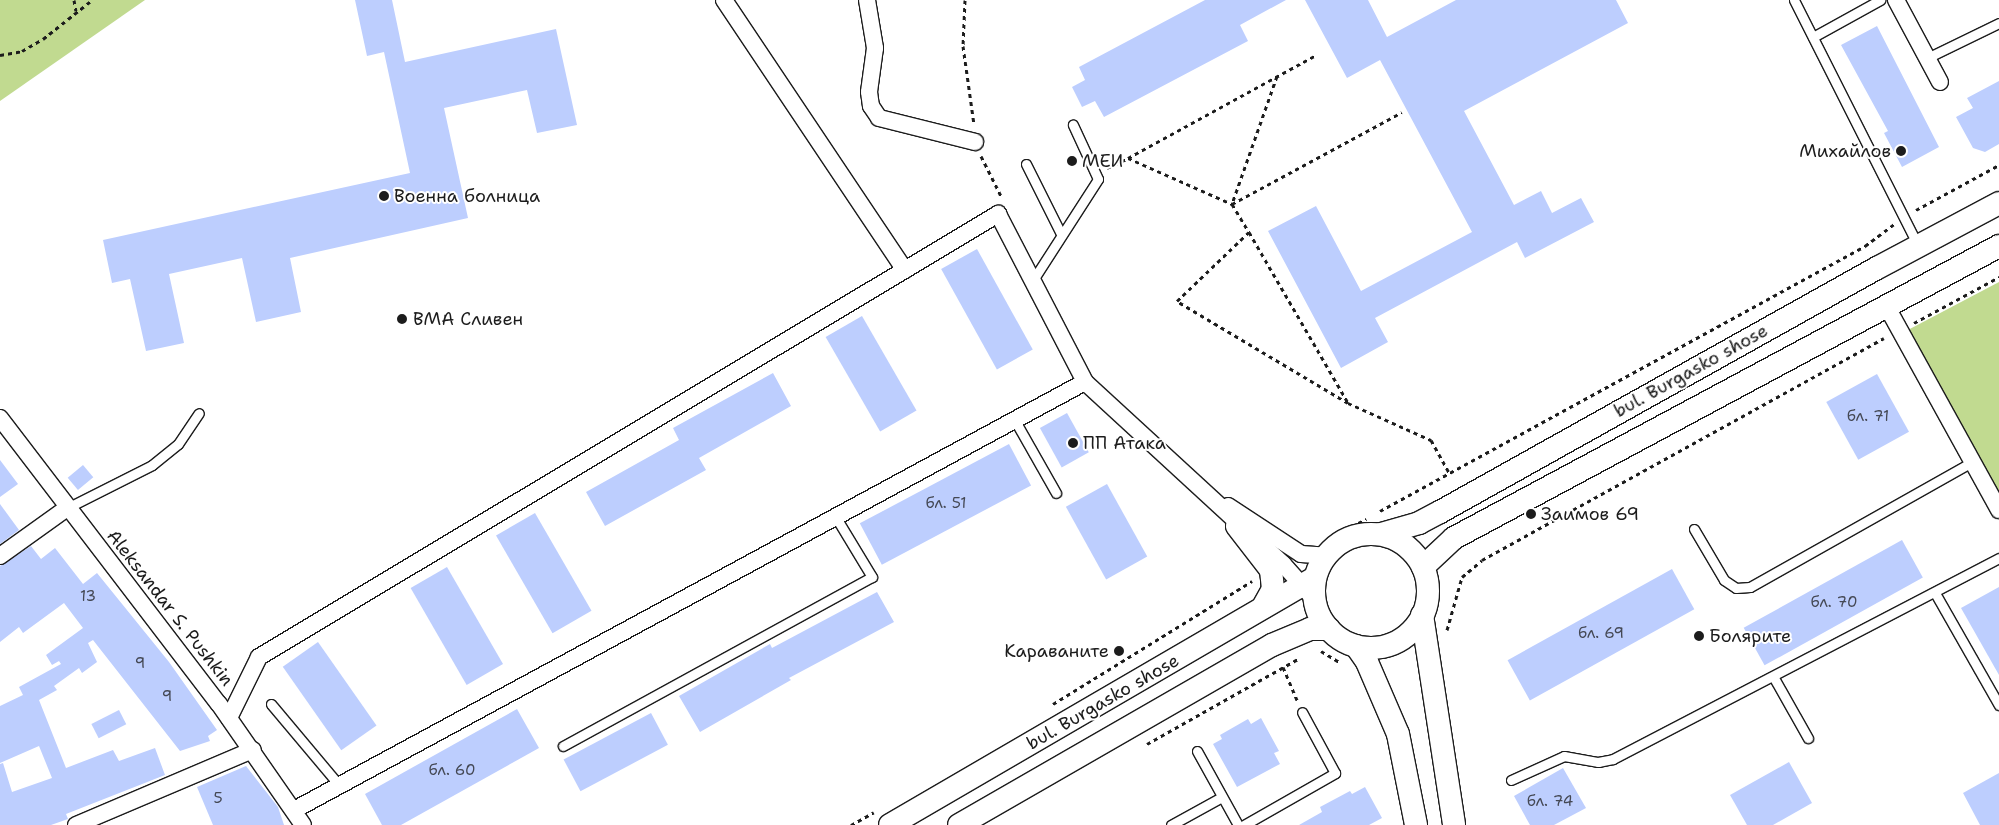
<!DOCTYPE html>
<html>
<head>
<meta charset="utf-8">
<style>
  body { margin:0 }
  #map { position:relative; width:1999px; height:825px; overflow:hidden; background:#fff; font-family:"Shantell Sans",sans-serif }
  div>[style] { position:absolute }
  .green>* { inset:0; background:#c1da90 }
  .building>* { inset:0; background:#bdcefe; transform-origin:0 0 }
  .path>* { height:3px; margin-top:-1.5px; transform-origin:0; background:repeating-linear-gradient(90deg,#1c1c1c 0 4px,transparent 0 8px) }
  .roads { filter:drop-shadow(1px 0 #1c1c1c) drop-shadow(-1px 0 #1c1c1c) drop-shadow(0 1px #1c1c1c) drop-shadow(0 -1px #1c1c1c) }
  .lane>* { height:9px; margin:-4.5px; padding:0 4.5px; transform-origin:4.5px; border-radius:4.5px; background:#fff }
  .street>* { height:16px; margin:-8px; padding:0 8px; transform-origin:8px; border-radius:8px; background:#fff }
  .secondary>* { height:22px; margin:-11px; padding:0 11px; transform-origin:11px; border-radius:11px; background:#fff }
  .secondary>.ring { margin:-11px; padding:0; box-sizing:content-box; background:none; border:22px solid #fff; border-radius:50% }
  .dots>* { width:14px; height:14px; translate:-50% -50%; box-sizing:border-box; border:2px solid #fff; border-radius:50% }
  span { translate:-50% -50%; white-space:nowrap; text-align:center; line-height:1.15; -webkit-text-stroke:4px #fff; paint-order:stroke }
  .number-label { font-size:15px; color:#444854 }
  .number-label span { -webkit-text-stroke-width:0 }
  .poi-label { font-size:18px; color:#1c1c1c }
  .right { translate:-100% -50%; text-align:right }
  .left { translate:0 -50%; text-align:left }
  .street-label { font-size:18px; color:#1c1c1c }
</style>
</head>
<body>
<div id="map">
  <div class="green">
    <i style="clip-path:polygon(0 0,145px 0,0 101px)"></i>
    <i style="clip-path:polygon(1999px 282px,1999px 497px,1906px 331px)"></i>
  </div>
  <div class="building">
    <i style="clip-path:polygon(355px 0,392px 0,405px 62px,556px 29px,577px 125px,537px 133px,527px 90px,444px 108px,468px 218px,290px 258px,301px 312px,256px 322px,242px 258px,169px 274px,184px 343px,146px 351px,130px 279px,112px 283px,103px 240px,410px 173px,384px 52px,367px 56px)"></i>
    <i style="clip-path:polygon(1205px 0,1286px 0,1240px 25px,1248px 41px,1104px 117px,1095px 101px,1082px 107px,1072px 87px,1085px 80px,1079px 67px)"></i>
    <i style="clip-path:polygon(1305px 0,1368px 0,1387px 37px,1456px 0,1616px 0,1628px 23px,1464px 111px,1514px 205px,1541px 191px,1552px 213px,1581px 198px,1594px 222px,1525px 258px,1517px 242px,1375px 318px,1388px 342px,1341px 368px,1268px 231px,1316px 206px,1361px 291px,1472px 232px,1380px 60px,1347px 78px)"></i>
    <i style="clip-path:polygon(1877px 26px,1939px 147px,1902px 167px,1884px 133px,1888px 131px,1841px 45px)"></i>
    <i style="clip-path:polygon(1999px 81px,1999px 144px,1985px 152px,1973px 148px,1956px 117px,1973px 108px,1967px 98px)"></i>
    <i style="left:977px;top:249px;width:115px;height:41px;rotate:61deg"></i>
    <i style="left:862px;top:316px;width:109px;height:42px;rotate:60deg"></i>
    <i style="clip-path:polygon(773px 373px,791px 406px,699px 458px,706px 470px,605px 526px,586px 492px,679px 440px,673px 428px)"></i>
    <i style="left:1877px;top:374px;width:66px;height:58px;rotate:61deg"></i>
    <i style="left:1067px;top:413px;width:45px;height:31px;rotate:61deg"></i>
    <i style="left:1009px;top:444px;width:47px;height:169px;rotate:62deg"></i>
    <i style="clip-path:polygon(0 460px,18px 484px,0 497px)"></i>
    <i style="left:83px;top:465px;width:16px;height:20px;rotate:50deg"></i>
    <i style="left:1107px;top:484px;width:83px;height:47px;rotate:61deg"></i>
    <i style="clip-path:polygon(0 504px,19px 530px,0 544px)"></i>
    <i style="left:535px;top:513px;width:113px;height:45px;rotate:60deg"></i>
    <i style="left:1902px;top:540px;width:43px;height:181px;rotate:61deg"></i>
    <i style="clip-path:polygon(31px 546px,41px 559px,55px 548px,83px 584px,97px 573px,169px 662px,217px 730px,208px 736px,210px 741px,180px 751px,93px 640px,88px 643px,97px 662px,82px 673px,79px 668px,54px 686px,57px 690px,39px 700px,66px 768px,113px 750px,119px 761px,155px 748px,165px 775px,66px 814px,68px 819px,51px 825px,0 825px,0 764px,3px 763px,12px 792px,52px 778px,39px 746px,0 763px,0 706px,23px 695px,19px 687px,61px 664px,59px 661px,52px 665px,46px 655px,83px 628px,64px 603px,23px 633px,19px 627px,0 642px,0 566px)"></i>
    <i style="left:447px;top:567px;width:112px;height:42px;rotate:60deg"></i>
    <i style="left:1672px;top:569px;width:46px;height:188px;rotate:61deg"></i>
    <i style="clip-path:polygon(1999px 587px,1999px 675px,1961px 608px)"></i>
    <i style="clip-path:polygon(877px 592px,894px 622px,789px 678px,791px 680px,700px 732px,679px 696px,770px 644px,772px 648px)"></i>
    <i style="left:318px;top:642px;width:102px;height:43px;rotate:55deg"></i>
    <i style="clip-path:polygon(517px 709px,539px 748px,401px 825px,382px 825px,365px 794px)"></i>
    <i style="left:119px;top:710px;width:16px;height:31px;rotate:63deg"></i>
    <i style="left:651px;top:713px;width:36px;height:99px;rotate:62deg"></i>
    <i style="clip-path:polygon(1261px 718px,1279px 751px,1274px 753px,1280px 764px,1237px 787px,1213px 744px,1222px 739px,1220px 735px,1248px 719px,1251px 724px)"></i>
    <i style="clip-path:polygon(1789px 762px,1812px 803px,1773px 825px,1747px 825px,1730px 795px)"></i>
    <i style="clip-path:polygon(246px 766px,278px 807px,284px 825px,213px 825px,197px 787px)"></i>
    <i style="clip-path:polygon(1563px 768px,1586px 808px,1554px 825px,1530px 825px,1514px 796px)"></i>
    <i style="clip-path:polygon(1999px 773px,1999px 825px,1980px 825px,1963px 793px)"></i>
    <i style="clip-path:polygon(1365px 787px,1382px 818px,1369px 825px,1299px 825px,1322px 812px,1320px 807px,1350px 791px,1352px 794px)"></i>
  </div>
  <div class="path">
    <i style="left:74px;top:0;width:11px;rotate:80deg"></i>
    <i style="left:965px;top:0;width:46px;rotate:92.5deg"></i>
    <i style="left:963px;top:46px;width:79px;rotate:82deg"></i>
    <i style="left:0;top:55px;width:22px;rotate:-10deg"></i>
    <i style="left:22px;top:51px;width:24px;rotate:-30deg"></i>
    <i style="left:43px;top:39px;width:63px;rotate:-38.5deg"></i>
    <i style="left:1277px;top:76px;width:136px;rotate:109.4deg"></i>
    <i style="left:1232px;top:204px;width:193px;rotate:-28.4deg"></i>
    <i style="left:981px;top:156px;width:47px;rotate:63.4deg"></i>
    <i style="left:1128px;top:158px;width:214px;rotate:-28.7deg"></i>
    <i style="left:1107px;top:168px;width:23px;rotate:-25deg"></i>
    <i style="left:1128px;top:158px;width:114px;rotate:23.9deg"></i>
    <i style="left:1232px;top:204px;width:33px;rotate:59deg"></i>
    <i style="left:1249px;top:232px;width:198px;rotate:59.9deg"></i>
    <i style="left:1348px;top:403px;width:199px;rotate:-149.2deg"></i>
    <i style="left:1177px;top:301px;width:100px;rotate:-43.8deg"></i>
    <i style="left:1916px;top:210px;width:94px;rotate:-28.5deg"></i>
    <i style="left:1914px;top:323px;width:97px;rotate:-28.4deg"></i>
    <i style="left:1348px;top:403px;width:91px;rotate:24deg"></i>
    <i style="left:1431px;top:440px;width:38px;rotate:61deg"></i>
    <i style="left:1380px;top:511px;width:553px;rotate:-28.65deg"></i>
    <i style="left:1865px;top:246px;width:36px;rotate:-37deg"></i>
    <i style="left:1330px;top:538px;width:41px;rotate:-27.8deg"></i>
    <i style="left:1447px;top:630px;width:55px;rotate:-74.2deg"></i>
    <i style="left:1462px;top:577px;width:26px;rotate:-40deg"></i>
    <i style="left:1482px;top:560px;width:459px;rotate:-28.9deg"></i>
    <i style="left:1321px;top:651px;width:23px;rotate:31deg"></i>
    <i style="left:1283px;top:667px;width:36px;rotate:67deg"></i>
    <i style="left:1053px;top:704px;width:234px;rotate:-31.7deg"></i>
    <i style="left:1147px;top:744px;width:173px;rotate:-29.4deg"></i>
    <i style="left:851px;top:825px;width:26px;rotate:-29deg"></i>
  </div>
  <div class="roads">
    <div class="lane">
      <i style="left:1794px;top:0;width:275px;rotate:63.2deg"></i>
      <i style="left:1813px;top:37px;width:77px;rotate:-28.9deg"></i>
      <i style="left:1927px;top:58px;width:80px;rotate:-25.9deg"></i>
      <i style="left:1026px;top:164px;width:78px;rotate:63.4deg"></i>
      <i style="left:1033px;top:280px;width:120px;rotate:-57.2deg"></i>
      <i style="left:1098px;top:179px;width:60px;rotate:-114.8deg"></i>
      <i style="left:1014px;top:419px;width:85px;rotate:60.4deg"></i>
      <i style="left:67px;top:508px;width:95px;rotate:-26.8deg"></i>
      <i style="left:152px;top:465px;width:33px;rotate:-39deg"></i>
      <i style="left:178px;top:444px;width:37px;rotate:-56deg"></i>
      <i style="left:1694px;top:529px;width:59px;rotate:59.5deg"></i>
      <i style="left:1724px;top:580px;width:14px;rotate:34deg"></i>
      <i style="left:1736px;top:588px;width:14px;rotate:-4deg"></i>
      <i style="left:1750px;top:587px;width:255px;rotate:-29.4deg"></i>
      <i style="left:1935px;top:593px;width:129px;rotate:60.3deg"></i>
      <i style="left:1774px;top:678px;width:69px;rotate:60.5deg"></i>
      <i style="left:271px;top:704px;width:106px;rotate:50deg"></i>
      <i style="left:563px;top:746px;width:352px;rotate:-28.7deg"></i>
      <i style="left:872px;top:577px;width:71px;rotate:-121.2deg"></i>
      <i style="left:1197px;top:751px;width:85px;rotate:61deg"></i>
      <i style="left:1511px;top:780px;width:58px;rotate:-24.4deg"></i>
      <i style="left:1564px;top:756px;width:35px;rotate:10deg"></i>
      <i style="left:1598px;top:762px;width:15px;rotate:-11deg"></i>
      <i style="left:1613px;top:759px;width:435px;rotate:-27.5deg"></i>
      <i style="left:1171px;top:825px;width:58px;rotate:-28.8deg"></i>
      <i style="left:1244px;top:825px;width:105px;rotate:-29.7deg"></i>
      <i style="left:1335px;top:773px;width:69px;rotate:-118.4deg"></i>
    </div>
    <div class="street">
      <i style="left:724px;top:0;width:325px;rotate:56.2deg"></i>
      <i style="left:867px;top:0;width:49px;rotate:80.5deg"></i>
      <i style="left:875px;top:48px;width:44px;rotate:97.8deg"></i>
      <i style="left:869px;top:92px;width:14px;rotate:82deg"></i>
      <i style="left:871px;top:106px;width:14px;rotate:56deg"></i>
      <i style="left:879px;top:118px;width:99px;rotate:14deg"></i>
      <i style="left:1896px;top:0;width:93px;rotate:61.8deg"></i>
      <i style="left:1887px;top:307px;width:232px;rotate:61.1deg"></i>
      <i style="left:0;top:418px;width:360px;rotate:52.6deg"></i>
      <i style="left:219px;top:704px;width:147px;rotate:55.2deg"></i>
      <i style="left:1228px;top:506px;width:87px;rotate:33.3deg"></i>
      <i style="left:1301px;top:554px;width:26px;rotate:4deg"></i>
      <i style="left:0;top:556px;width:82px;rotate:-35.6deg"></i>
      <i style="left:229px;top:718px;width:68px;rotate:-63.8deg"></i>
      <i style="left:259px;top:657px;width:862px;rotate:-30.94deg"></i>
      <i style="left:998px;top:214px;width:189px;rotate:62.6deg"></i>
      <i style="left:1085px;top:382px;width:269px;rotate:42.6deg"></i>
      <i style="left:1283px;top:564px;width:48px;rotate:48.4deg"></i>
      <i style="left:294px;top:810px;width:899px;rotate:-28.42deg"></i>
      <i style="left:76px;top:825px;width:192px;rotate:-23deg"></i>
    </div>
    <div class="secondary">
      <i style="left:1237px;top:526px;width:56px;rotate:52.3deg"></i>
      <i style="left:1271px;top:570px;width:19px;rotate:84deg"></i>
      <i style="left:1273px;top:589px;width:21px;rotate:119deg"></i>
      <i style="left:1381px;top:534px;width:40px;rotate:-16deg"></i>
      <i style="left:1419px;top:523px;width:24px;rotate:-28deg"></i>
      <i style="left:1440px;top:512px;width:501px;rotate:-29.18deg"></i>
      <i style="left:1877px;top:268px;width:138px;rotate:-28deg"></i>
      <i class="ring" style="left:1314px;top:534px;width:92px;height:92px"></i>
      <i style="left:1423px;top:567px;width:42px;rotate:-43.1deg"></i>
      <i style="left:1454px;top:538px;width:618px;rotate:-28.18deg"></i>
      <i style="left:1422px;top:615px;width:212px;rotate:81.3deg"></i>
      <i style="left:1356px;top:646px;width:19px;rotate:55deg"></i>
      <i style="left:1367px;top:662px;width:78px;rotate:66.7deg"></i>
      <i style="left:1398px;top:734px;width:93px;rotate:78.8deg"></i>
      <i style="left:890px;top:825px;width:492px;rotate:-30.2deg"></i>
      <i style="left:959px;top:825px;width:361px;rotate:-29.9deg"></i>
      <i style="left:1272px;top:645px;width:41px;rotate:-22.8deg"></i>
      <i style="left:1310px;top:629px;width:19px"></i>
    </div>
  </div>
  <div class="dots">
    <i style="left:1901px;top:151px;background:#1c1c1c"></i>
    <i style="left:1072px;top:161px;background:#1c1c1c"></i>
    <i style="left:384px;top:196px;background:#1c1c1c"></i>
    <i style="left:402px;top:319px;background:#1c1c1c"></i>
    <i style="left:1073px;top:443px;background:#1c1c1c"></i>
    <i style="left:1531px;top:514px;background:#1c1c1c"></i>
    <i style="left:1699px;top:636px;background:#1c1c1c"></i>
    <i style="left:1119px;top:651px;background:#1c1c1c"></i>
  </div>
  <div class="number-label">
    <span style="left:1868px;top:417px">бл. 71</span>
    <span style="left:946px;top:504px">бл. 51</span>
    <span style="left:88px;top:597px">13</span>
    <span style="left:1834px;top:603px">бл. 70</span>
    <span style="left:1601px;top:634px">бл. 69</span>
    <span style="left:140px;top:664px">9</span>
    <span style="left:167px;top:697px">9</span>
    <span style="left:452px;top:771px">бл. 60</span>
    <span style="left:218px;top:799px">5</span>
    <span style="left:1550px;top:802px">бл. 74</span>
  </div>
  <div class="poi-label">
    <span class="right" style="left:1891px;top:151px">Михайлов</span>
    <span class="left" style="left:1082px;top:161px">МЕИ</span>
    <span class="left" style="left:394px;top:196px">Военна болница</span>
    <span class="left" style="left:413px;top:319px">ВМА Сливен</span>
    <span class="left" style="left:1083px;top:443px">ПП Атака</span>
    <span class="left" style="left:1541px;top:514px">Заимов 69</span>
    <span class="left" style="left:1709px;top:636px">Болярите</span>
    <span class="right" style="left:1109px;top:651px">Караваните</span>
  </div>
  <div class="street-label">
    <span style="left:1691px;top:371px;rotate:-29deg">bul. Burgasko shose</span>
    <span style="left:170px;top:608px;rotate:52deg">Aleksandar S. Pushkin</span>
    <span style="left:1103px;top:702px;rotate:-30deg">bul. Burgasko shose</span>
  </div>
</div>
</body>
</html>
